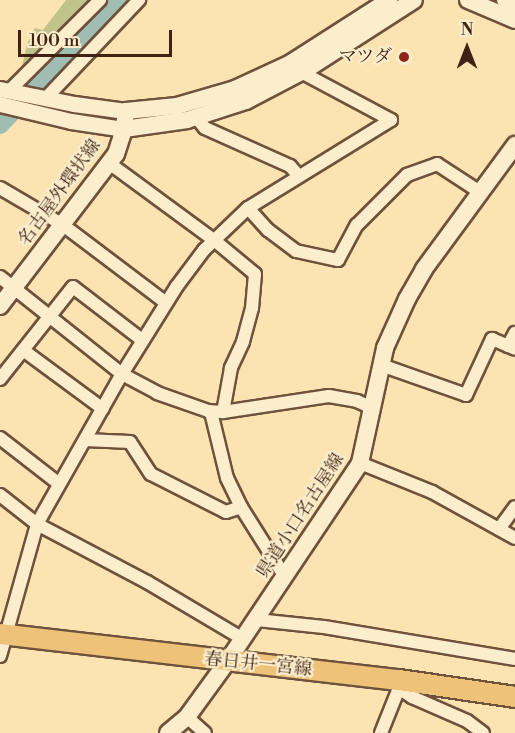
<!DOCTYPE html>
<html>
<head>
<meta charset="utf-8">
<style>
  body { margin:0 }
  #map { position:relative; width:515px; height:733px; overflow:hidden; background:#fbe3b2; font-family:"Libre Bodoni","Noto Serif JP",serif }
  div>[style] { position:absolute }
  .green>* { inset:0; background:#c0c38a }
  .river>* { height:18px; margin:-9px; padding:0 9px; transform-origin:9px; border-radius:9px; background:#a0bdb3 }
  .roads { filter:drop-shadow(2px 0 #6e523c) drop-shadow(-2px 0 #6e523c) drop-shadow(0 2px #6e523c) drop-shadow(0 -2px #6e523c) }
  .minor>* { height:12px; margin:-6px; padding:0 6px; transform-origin:6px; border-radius:6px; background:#fcedcd }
  .tertiary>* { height:15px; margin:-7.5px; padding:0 7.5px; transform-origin:7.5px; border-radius:7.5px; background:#fcedcd }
  .secondary>* { height:16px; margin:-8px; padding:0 8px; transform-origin:8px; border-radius:8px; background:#fcedcd }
  .primary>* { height:20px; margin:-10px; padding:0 10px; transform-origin:10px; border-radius:10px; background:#eec279 }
  .dots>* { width:16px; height:16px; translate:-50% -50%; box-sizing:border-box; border:3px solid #fcedcd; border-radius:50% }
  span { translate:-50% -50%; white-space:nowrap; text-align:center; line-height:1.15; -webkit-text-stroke:4.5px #fcedcd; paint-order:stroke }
  .poi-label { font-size:18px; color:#3f2214 }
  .right { translate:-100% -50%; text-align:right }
  .street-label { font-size:18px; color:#3f2214 }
  .north { position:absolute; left:437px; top:18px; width:60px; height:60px; -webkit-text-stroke:4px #fcedcd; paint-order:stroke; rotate:0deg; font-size:16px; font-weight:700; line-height:24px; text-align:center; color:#3f2214 }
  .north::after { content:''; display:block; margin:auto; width:21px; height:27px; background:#3f2214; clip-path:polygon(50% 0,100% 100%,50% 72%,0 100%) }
  .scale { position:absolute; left:18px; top:30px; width:154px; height:27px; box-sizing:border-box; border:3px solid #3f2214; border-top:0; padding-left:8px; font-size:18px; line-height:21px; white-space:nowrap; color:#3f2214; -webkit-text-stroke:4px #fcedcd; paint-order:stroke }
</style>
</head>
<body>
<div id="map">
  <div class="green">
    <i style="clip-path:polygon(66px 0,92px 0,20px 76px,27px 44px,35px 28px,43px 30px)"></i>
  </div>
  <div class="river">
    <i style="left:0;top:125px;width:172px;rotate:-46.7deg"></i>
  </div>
  <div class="roads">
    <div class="minor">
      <i style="left:9px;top:91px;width:129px;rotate:-45deg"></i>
      <i style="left:45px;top:99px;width:137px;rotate:-46.5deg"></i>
      <i style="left:196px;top:117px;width:14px;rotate:51deg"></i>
      <i style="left:205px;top:128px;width:93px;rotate:24.1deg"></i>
      <i style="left:290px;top:166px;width:13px;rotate:48deg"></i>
      <i style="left:109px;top:163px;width:130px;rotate:36.3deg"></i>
      <i style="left:214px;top:240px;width:53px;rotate:39.7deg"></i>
      <i style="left:255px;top:274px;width:34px;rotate:95deg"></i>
      <i style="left:252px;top:308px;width:35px;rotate:105deg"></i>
      <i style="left:243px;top:342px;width:29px;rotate:115deg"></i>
      <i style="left:231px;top:368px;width:45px;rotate:100.3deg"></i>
      <i style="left:0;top:188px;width:73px;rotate:30.4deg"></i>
      <i style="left:63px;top:225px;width:129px;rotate:37.1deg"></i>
      <i style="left:248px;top:208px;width:30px;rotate:48deg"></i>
      <i style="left:268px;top:230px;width:35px;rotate:37deg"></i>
      <i style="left:296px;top:251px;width:43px;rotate:12.1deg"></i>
      <i style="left:338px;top:260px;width:40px;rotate:-62deg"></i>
      <i style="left:357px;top:225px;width:71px;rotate:-45deg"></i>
      <i style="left:407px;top:175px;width:32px;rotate:-20deg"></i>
      <i style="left:437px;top:164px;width:51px;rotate:33.1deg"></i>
      <i style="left:0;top:277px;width:156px;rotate:38.5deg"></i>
      <i style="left:122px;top:374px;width:40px;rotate:28deg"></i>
      <i style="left:157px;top:393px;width:54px;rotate:19.4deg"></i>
      <i style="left:208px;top:411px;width:15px;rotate:4deg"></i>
      <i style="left:223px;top:412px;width:107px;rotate:-8.6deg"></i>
      <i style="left:329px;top:396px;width:28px;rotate:10deg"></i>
      <i style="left:357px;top:401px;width:17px;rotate:25deg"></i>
      <i style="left:508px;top:346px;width:15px;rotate:-62deg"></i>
      <i style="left:23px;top:350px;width:99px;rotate:36.4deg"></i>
      <i style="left:381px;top:365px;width:90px;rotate:19.4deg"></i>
      <i style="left:466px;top:395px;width:62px;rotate:-65.1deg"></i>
      <i style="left:492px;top:339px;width:25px;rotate:23deg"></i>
      <i style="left:0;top:379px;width:117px;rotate:-51.6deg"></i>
      <i style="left:73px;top:287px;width:87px;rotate:37.5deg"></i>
      <i style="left:211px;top:412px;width:68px;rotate:76.4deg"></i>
      <i style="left:227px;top:478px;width:32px;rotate:64deg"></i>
      <i style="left:241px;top:507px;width:83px;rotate:57.8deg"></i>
      <i style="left:0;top:438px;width:73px;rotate:37.8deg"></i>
      <i style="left:85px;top:440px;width:45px;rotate:2.5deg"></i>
      <i style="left:130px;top:442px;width:38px;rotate:57deg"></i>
      <i style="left:151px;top:474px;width:84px;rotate:26.9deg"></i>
      <i style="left:226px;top:512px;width:16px;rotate:-18deg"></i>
      <i style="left:360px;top:463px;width:78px;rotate:21.9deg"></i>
      <i style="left:432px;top:492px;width:95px;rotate:29deg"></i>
      <i style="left:0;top:495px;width:47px;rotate:38.1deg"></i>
      <i style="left:37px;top:524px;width:124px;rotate:27.8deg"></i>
      <i style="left:147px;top:582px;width:112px;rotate:30.7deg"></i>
      <i style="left:499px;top:529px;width:27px;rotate:-54deg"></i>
      <i style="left:257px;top:620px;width:67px;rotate:6deg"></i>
      <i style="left:324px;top:627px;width:194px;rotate:9.5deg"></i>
      <i style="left:0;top:656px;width:137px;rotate:-74.3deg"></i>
      <i style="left:37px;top:524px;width:172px;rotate:-60.5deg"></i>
      <i style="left:122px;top:374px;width:104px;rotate:-58deg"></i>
      <i style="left:177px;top:286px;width:45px;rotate:-53.1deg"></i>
      <i style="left:204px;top:250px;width:61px;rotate:-43.7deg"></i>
      <i style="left:248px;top:208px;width:168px;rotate:-31.6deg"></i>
      <i style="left:391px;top:120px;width:102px;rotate:-151.9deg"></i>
      <i style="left:399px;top:680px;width:8px;rotate:90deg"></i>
      <i style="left:399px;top:688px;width:16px;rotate:35deg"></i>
      <i style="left:412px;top:697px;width:60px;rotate:23.6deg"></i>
      <i style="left:467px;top:721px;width:20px;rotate:37deg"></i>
      <i style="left:187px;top:717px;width:24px;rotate:42deg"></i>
      <i style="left:381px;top:733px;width:48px;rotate:-68.2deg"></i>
    </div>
    <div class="tertiary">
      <i style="left:0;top:89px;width:76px;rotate:11.5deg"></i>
      <i style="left:74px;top:104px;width:52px;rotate:7.7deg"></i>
      <i style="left:0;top:104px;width:73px;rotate:13.5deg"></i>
      <i style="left:71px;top:121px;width:54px;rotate:8.6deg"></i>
    </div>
    <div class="secondary">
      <i style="left:468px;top:0;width:51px;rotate:23.1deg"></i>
      <i style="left:505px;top:0;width:11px;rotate:22deg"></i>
      <i style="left:124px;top:129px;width:64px;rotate:-8.1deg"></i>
      <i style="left:187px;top:120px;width:62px;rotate:-17.9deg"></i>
      <i style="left:246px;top:101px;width:69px;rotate:-27.7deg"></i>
      <i style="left:307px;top:69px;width:127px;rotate:-32.8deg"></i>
      <i style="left:0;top:306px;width:191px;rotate:-52.7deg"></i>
      <i style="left:116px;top:154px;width:26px;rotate:-72deg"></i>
      <i style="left:124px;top:129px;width:18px;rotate:-84deg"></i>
      <i style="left:126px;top:111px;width:51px;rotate:-5.6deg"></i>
      <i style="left:177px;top:106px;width:60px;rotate:-16.3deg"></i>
      <i style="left:235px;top:89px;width:62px;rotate:-24.9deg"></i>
      <i style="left:291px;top:63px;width:117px;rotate:-32.7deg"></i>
      <i style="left:168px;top:733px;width:25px;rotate:-40deg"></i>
      <i style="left:187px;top:717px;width:68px;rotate:-54deg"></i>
      <i style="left:227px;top:662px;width:239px;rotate:-56.2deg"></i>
      <i style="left:360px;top:463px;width:118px;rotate:-77.7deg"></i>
      <i style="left:385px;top:348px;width:54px;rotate:-65.8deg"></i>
      <i style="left:407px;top:299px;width:34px;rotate:-60deg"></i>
      <i style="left:424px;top:269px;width:154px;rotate:-53.7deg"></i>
    </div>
    <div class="primary">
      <i style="left:0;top:634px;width:402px;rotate:6.6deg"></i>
      <i style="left:399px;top:680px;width:117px;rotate:8.3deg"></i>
    </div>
  </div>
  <div class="dots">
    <i style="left:404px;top:57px;background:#8f2418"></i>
  </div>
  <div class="poi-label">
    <span class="right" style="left:392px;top:57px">マツダ</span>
  </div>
  <div class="street-label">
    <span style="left:60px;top:193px;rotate:-54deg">名古屋外環状線</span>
    <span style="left:301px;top:516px;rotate:-57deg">県道小口名古屋線</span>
    <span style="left:258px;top:665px;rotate:6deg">春日井一宮線</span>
  </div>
  <div class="north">N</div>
  <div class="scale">100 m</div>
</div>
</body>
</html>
